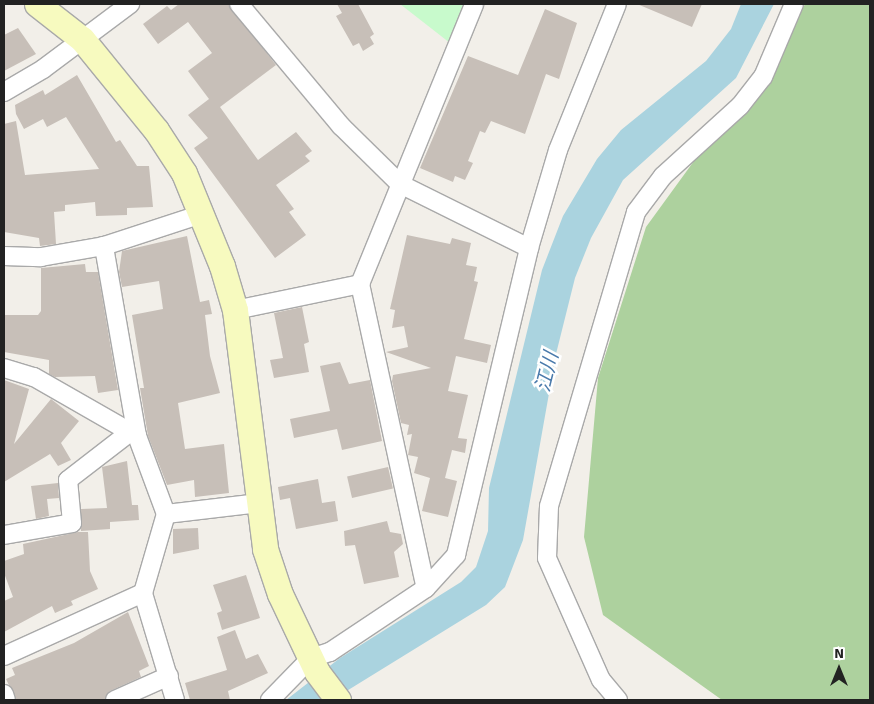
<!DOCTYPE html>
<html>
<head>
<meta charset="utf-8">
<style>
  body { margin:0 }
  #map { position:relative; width:874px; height:704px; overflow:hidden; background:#f2efe9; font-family:Signika,"Noto Sans JP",sans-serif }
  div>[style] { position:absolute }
  .forest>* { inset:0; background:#add19e }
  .park>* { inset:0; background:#c8facc }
  .water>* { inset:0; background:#aad3df }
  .building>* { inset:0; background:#c7bfb8; transform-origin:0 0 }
  .roads { filter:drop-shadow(1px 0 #a9a9a9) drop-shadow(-1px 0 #a9a9a9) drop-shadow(0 1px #a9a9a9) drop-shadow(0 -1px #a9a9a9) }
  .street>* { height:18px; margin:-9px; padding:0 9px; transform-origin:9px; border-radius:9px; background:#fff }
  .secondary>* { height:25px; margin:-12.5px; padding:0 12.5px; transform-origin:12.5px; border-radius:12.5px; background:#f7fabf }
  span { translate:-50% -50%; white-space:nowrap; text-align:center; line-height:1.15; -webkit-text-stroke:5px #fff; paint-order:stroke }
  .water-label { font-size:20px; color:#4a7aab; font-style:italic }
  .frame { position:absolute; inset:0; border:5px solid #222; pointer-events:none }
  .north { position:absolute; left:814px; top:644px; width:50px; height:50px; -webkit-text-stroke:4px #fff; paint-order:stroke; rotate:0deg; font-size:14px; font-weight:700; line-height:20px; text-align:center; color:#222 }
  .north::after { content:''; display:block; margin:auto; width:18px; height:22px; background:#222; clip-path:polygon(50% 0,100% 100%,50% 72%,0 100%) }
</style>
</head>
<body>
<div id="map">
  <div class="forest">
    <i style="clip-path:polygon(805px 4px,870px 4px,870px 700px,722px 700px,603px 615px,584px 537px,598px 378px,646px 227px,702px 150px,760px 96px)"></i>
  </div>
  <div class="park">
    <i style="clip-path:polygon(400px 4px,466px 4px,450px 43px)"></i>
  </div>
  <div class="water">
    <i style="clip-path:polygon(741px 4px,774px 4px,736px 78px,623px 180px,591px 238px,575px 278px,556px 354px,523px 540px,505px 587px,486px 605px,332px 700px,286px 700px,340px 658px,461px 582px,476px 567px,488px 531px,489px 488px,542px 270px,563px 216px,597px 159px,621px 130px,706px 61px,731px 29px)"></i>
  </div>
  <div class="building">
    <i style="clip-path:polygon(179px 4px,229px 4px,276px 65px,220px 107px,258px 160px,296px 132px,312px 151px,305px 156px,310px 161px,276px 185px,294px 209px,289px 212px,306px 235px,275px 258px,194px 148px,208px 138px,188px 115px,209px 99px,188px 71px,212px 53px,188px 22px,158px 44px,143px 24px,167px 6px,171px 10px)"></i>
    <i style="clip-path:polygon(337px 4px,358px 4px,374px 34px,370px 37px,374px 44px,363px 51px,359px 43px,353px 46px,336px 16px,342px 13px)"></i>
    <i style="clip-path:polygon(637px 4px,702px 4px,692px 27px)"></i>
    <i style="clip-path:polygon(545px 9px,577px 23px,559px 79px,546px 74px,525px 134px,491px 121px,485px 133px,480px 131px,468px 161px,473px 163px,465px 180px,455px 176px,453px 182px,420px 168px,468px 56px,518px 75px)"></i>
    <i style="clip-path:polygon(18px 28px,36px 54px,4px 71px,4px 35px)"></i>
    <i style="clip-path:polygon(77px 75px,116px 142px,120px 140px,137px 166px,149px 166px,153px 207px,127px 208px,127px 215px,96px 216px,95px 202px,65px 205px,65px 211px,54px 212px,56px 244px,40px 246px,39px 238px,4px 232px,4px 124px,16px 121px,25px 175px,99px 169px,66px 117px,47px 127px,43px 119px,24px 129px,16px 114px,15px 105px,43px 90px,45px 95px)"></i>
    <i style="clip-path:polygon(407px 235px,450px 244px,452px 238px,471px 243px,466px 265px,477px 267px,474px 281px,478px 282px,464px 339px,491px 345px,487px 363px,456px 356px,448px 391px,468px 395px,458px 438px,467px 439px,465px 453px,452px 450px,445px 478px,457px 481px,448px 517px,422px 511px,430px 478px,414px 473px,418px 457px,408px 455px,412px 434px,407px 435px,409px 425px,401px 423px,392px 381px,393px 375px,431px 368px,386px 352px,408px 347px,404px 326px,392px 328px,395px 310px,390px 309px)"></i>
    <i style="clip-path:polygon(187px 236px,200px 302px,209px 300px,212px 314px,205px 315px,210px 356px,220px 393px,178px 403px,185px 449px,224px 444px,229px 493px,195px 497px,194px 480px,167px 485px,148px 436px,140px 388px,144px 388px,132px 315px,163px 309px,159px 281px,122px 287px,119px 272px,122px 251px)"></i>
    <i style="clip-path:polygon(85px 264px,86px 272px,98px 272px,118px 390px,98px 393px,95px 376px,55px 377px,49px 374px,49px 360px,4px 352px,4px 315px,38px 315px,41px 311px,41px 268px)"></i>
    <i style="clip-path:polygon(302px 307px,309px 342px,304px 344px,309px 372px,274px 378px,270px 360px,283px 358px,274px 313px)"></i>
    <i style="clip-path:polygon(340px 362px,349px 384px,370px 380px,382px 441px,342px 450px,337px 429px,294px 438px,290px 419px,330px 411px,320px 366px)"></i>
    <i style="clip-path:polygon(4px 380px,29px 389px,14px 444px,51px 399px,79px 421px,61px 443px,71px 460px,58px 466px,50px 454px,4px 482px)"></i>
    <i style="clip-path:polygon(127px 461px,132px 505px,138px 505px,139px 520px,110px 522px,110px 529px,81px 531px,81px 509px,107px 508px,102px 467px)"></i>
    <i style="left:388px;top:467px;width:22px;height:42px;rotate:77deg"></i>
    <i style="clip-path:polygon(318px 479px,322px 503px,335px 501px,338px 521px,296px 529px,290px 498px,280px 500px,278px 487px)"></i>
    <i style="clip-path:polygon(58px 483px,59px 498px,47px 499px,49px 516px,36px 519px,31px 486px)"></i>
    <i style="clip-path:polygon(387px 521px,390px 532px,401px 534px,403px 544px,394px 552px,399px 577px,364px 584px,355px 545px,345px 546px,344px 531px)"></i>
    <i style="clip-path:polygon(198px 528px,199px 549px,173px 554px,173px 529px)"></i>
    <i style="clip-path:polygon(78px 532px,88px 532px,90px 571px,98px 589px,71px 601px,73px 605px,55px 613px,52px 606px,4px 632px,4px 601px,13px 597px,4px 573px,4px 561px,24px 554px,23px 544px)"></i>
    <i style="clip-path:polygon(246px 575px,260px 618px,222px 630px,217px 613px,222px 611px,213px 585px)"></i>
    <i style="clip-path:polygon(128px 612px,149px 666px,139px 671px,141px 677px,110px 691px,105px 700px,16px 700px,6px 679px,15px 675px,12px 668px,74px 643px)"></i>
    <i style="clip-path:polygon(235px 630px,246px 659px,258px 654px,268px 673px,228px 691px,230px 700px,190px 700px,185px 683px,227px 670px,217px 637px)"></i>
  </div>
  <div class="roads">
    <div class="street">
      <i style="left:239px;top:4px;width:159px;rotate:50.1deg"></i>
      <i style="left:341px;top:126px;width:83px;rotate:44.5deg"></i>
      <i style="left:400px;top:184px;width:144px;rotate:26.4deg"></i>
      <i style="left:4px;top:92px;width:45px;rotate:-30.5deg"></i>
      <i style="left:43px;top:69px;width:109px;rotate:-36.8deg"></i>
      <i style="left:4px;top:256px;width:37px;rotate:2deg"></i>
      <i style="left:41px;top:257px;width:64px;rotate:-9.9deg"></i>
      <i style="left:360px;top:284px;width:311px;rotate:77.8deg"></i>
      <i style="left:235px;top:310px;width:128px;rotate:-11.7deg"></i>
      <i style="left:360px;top:284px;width:302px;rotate:-67.8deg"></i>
      <i style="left:4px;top:368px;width:31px;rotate:17deg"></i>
      <i style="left:34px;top:377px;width:119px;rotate:29.8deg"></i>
      <i style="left:166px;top:514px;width:94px;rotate:-6.7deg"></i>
      <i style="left:4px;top:535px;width:69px;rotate:-10deg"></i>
      <i style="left:72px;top:523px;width:43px;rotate:-95.3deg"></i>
      <i style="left:68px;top:480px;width:78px;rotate:-37.7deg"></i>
      <i style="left:4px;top:656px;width:153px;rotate:-24.4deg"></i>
      <i style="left:4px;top:694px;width:6px;rotate:72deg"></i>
      <i style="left:115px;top:700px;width:59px;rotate:-24deg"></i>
      <i style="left:175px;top:700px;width:112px;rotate:-106.7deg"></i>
      <i style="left:143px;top:593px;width:82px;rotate:-73.8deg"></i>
      <i style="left:166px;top:514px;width:83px;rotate:-110.4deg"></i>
      <i style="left:137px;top:436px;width:193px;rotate:-99.9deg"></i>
      <i style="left:104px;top:246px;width:103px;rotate:-18.1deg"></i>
      <i style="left:270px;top:700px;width:59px;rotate:-45.7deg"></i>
      <i style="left:311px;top:658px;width:20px;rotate:-18deg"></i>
      <i style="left:330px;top:652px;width:115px;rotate:-33.7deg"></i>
      <i style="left:426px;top:588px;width:45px;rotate:-47.7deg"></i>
      <i style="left:456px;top:555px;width:316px;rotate:-76.6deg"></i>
      <i style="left:529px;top:248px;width:102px;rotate:-73.5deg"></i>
      <i style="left:558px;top:150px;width:157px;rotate:-68deg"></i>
      <i style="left:618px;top:700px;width:26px;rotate:-130deg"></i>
      <i style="left:601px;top:680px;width:133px;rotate:-113.9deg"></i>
      <i style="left:547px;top:558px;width:52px;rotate:-87.8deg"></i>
      <i style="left:549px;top:506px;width:307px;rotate:-73.5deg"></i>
      <i style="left:636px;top:212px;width:45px;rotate:-53.1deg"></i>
      <i style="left:663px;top:176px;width:104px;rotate:-42.3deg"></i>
      <i style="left:740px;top:106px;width:37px;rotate:-52deg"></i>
      <i style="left:763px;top:77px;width:79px;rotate:-67deg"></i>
    </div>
    <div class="secondary">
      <i style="left:37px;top:4px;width:57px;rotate:37.9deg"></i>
      <i style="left:82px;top:39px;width:117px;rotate:50.9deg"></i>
      <i style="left:156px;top:130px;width:51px;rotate:56.9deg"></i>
      <i style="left:184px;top:173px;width:100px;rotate:67.8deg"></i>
      <i style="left:222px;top:266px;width:46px;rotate:73.5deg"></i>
      <i style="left:235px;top:310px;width:241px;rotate:82.8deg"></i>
      <i style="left:265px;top:549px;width:47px;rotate:71.6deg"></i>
      <i style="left:280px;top:594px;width:86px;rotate:64.6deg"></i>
      <i style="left:317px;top:672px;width:35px;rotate:53deg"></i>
    </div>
  </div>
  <div class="water-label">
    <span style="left:547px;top:372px;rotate:-76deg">江川</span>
  </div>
  <div class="frame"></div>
  <div class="north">N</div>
</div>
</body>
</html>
